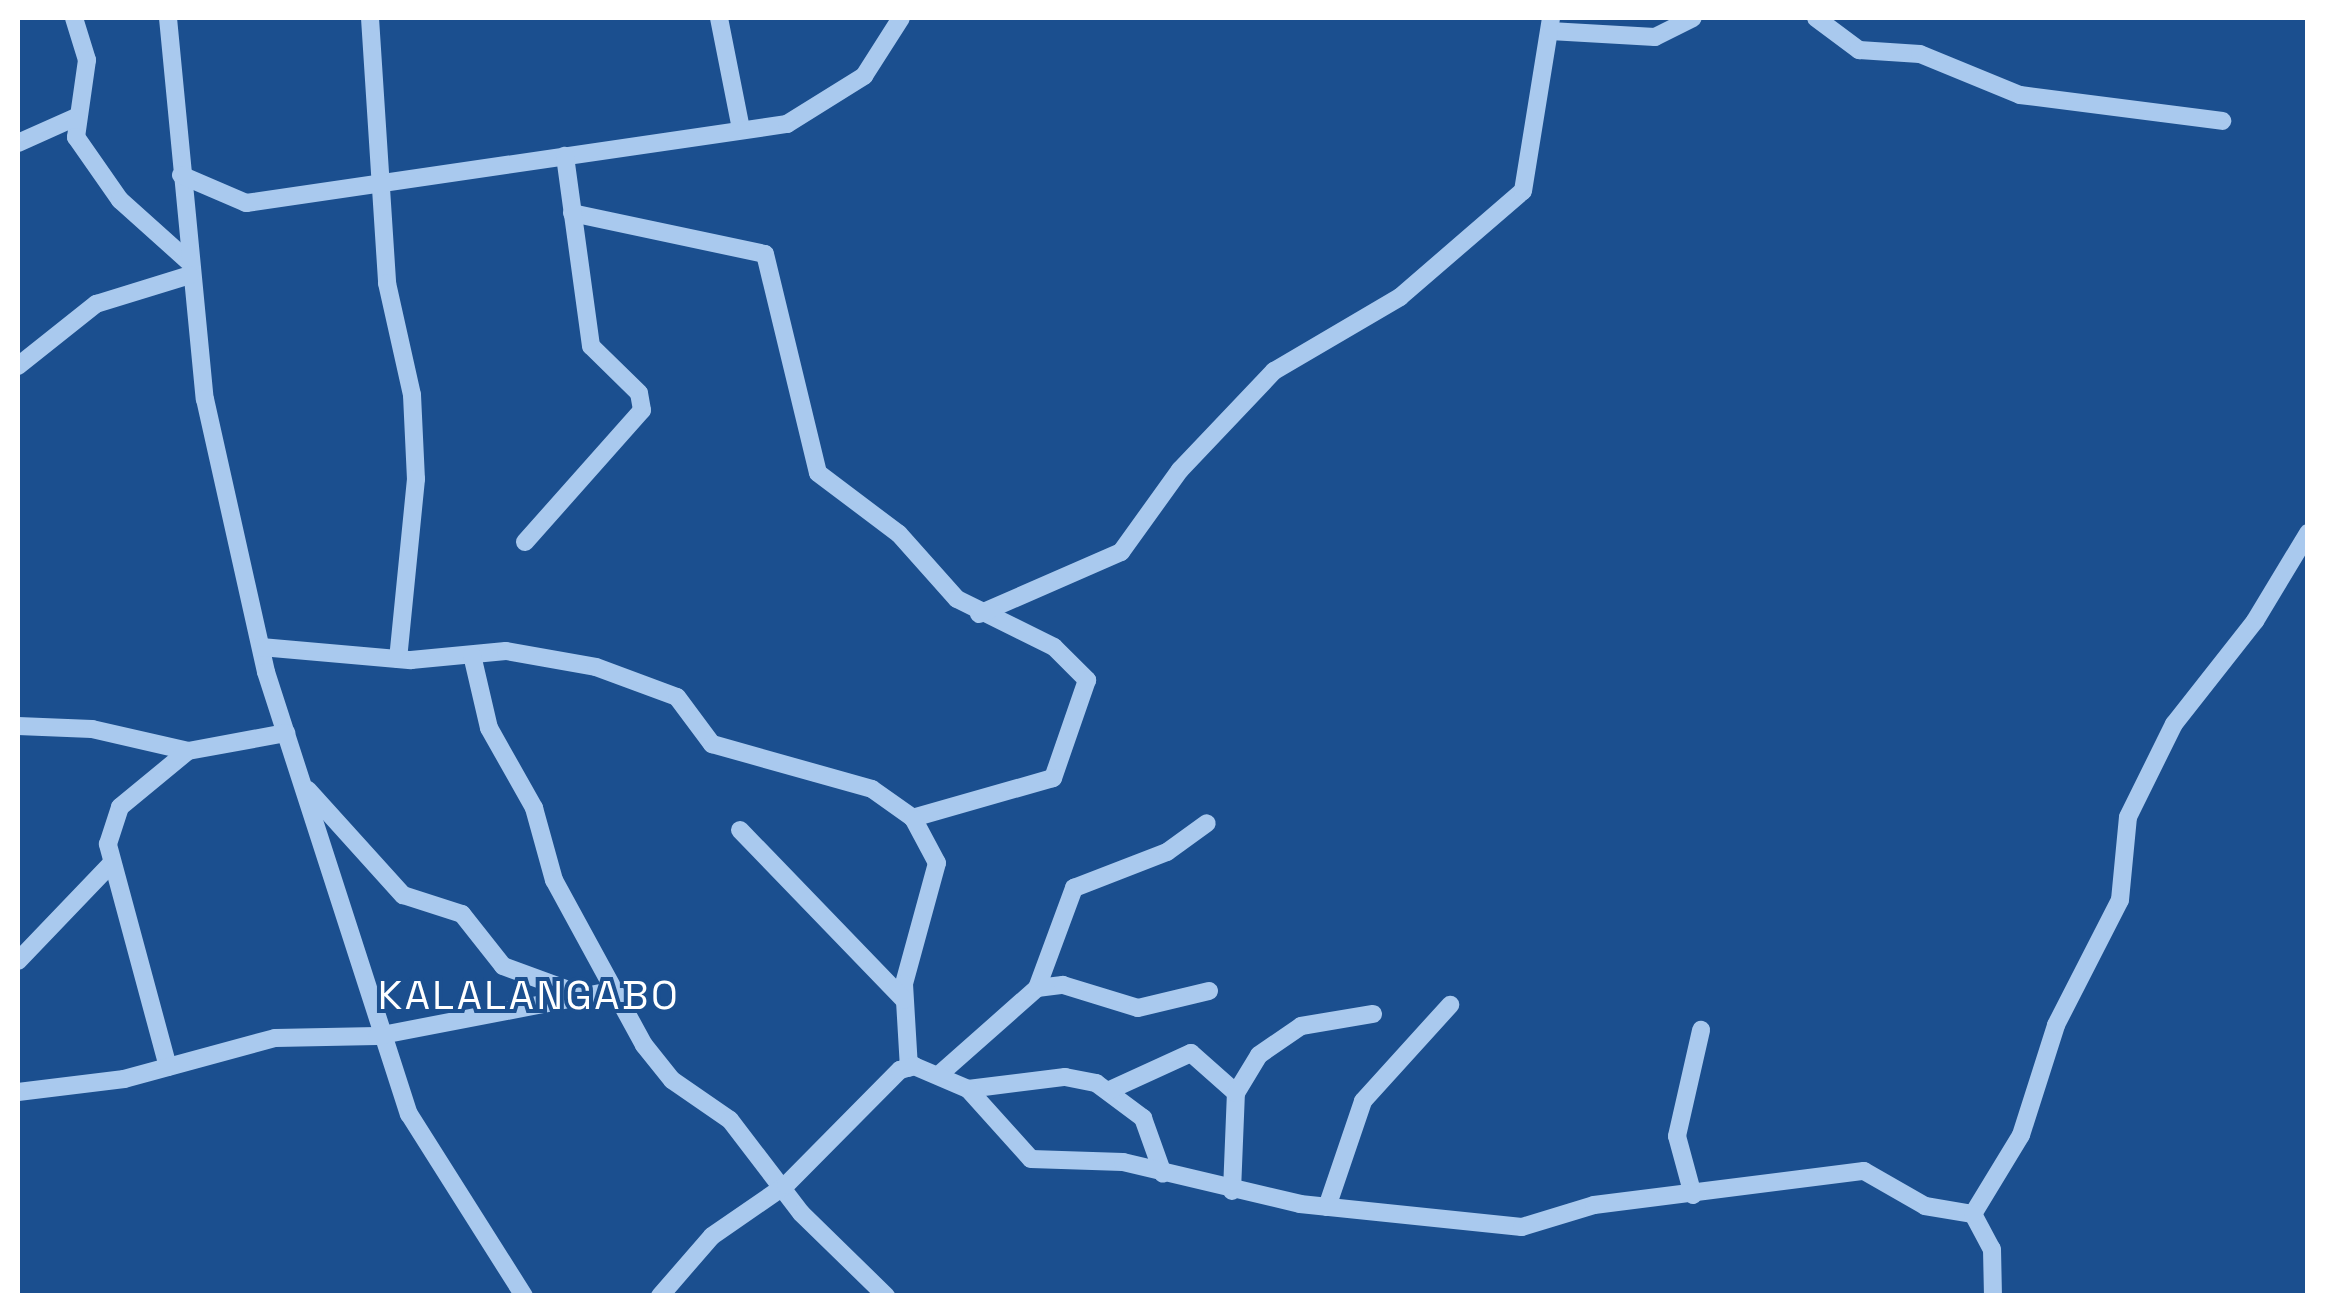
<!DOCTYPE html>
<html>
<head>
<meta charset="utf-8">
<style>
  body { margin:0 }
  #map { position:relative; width:2325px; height:1313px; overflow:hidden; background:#1b4f8f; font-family:"Space Grotesk",sans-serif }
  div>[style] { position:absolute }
  .minor>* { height:18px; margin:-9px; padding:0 9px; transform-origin:9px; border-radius:9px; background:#a9c9ee }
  span { translate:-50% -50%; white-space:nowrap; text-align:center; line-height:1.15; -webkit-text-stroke:8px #1b4f8f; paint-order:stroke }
  .quarter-label { font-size:40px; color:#fff; letter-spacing:2.5px }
  .frame { position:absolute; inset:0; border:20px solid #fff; pointer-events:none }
</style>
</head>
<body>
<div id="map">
  <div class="minor">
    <i style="left:74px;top:18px;width:44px;rotate:72.8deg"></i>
    <i style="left:87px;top:60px;width:78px;rotate:98.1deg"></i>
    <i style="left:76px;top:137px;width:77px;rotate:55.1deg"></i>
    <i style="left:120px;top:200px;width:91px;rotate:41.9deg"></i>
    <i style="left:168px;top:18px;width:383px;rotate:84.5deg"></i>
    <i style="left:205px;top:399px;width:280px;rotate:77.4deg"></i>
    <i style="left:266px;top:672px;width:465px;rotate:72.1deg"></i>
    <i style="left:409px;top:1114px;width:215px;rotate:57.7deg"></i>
    <i style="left:370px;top:18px;width:266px;rotate:86.3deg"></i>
    <i style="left:387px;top:283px;width:115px;rotate:77.4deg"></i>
    <i style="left:412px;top:395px;width:84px;rotate:87.3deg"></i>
    <i style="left:416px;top:479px;width:181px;rotate:95.7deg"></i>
    <i style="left:719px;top:18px;width:113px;rotate:78.8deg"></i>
    <i style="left:1816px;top:18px;width:54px;rotate:36.7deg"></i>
    <i style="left:1859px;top:50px;width:61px;rotate:3.8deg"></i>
    <i style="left:1920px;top:54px;width:108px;rotate:22.3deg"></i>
    <i style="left:2020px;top:95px;width:204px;rotate:7.3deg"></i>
    <i style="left:1550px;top:31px;width:105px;rotate:3.3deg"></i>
    <i style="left:1655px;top:37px;width:42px;rotate:-26.6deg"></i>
    <i style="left:18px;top:143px;width:64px;rotate:-24.1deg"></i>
    <i style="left:181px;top:175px;width:71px;rotate:23.3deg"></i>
    <i style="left:246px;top:203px;width:547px;rotate:-8.31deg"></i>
    <i style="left:787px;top:124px;width:91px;rotate:-31.9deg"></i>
    <i style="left:864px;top:76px;width:69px;rotate:-57.5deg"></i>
    <i style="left:572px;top:213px;width:197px;rotate:12deg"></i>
    <i style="left:765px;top:254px;width:225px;rotate:76.4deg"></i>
    <i style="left:818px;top:473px;width:101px;rotate:37deg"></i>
    <i style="left:899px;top:534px;width:87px;rotate:48.3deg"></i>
    <i style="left:957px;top:599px;width:108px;rotate:26.3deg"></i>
    <i style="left:1054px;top:647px;width:47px;rotate:45deg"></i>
    <i style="left:1087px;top:680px;width:104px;rotate:109.1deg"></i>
    <i style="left:1053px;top:778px;width:146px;rotate:164.1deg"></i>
    <i style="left:18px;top:366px;width:100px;rotate:-38.5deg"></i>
    <i style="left:96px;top:304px;width:98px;rotate:-17.1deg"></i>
    <i style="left:525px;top:542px;width:176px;rotate:-48.4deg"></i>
    <i style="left:642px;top:410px;width:17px;rotate:-100deg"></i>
    <i style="left:639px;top:393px;width:67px;rotate:-135.6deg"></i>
    <i style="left:591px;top:346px;width:192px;rotate:-97.8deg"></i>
    <i style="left:979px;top:614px;width:155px;rotate:-23.6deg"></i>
    <i style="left:1121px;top:552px;width:101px;rotate:-54.3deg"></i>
    <i style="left:1180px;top:470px;width:137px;rotate:-46.5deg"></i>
    <i style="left:1274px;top:371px;width:146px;rotate:-30.4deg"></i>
    <i style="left:1400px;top:297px;width:162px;rotate:-40.8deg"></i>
    <i style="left:1523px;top:191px;width:175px;rotate:-80.8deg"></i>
    <i style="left:261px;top:647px;width:151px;rotate:5deg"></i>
    <i style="left:411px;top:660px;width:95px;rotate:-5.4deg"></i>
    <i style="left:506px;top:651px;width:91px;rotate:10.1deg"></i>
    <i style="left:596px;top:667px;width:86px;rotate:20.3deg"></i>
    <i style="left:677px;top:697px;width:59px;rotate:53.3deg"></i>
    <i style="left:712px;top:744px;width:166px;rotate:15.7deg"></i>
    <i style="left:872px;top:789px;width:50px;rotate:35.3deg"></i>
    <i style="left:913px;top:818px;width:51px;rotate:61.9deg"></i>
    <i style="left:937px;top:863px;width:125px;rotate:105.3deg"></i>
    <i style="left:904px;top:984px;width:84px;rotate:86.6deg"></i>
    <i style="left:472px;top:655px;width:75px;rotate:76.9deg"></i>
    <i style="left:489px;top:728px;width:92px;rotate:60.6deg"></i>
    <i style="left:534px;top:808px;width:75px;rotate:74.5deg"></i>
    <i style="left:554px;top:880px;width:188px;rotate:61.4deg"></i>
    <i style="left:644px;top:1045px;width:45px;rotate:51.3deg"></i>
    <i style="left:672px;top:1080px;width:70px;rotate:34.6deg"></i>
    <i style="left:730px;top:1120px;width:117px;rotate:52.6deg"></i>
    <i style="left:801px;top:1213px;width:119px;rotate:44.3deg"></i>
    <i style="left:18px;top:726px;width:74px;rotate:2.3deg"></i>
    <i style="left:92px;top:729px;width:98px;rotate:12.9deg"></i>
    <i style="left:188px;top:751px;width:100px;rotate:-10.4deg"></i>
    <i style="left:308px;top:790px;width:142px;rotate:47.9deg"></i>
    <i style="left:403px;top:895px;width:62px;rotate:17.9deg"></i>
    <i style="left:462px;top:914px;width:66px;rotate:51.7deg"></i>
    <i style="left:503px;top:966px;width:87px;rotate:20.1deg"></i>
    <i style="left:740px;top:830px;width:236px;rotate:46deg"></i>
    <i style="left:18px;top:961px;width:136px;rotate:-46.2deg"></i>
    <i style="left:1037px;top:988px;width:107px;rotate:-69.7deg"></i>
    <i style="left:1074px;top:888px;width:100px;rotate:-21.2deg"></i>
    <i style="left:1167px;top:852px;width:49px;rotate:-35.9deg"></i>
    <i style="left:168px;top:1067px;width:231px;rotate:-105.1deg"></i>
    <i style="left:108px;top:844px;width:39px;rotate:-72deg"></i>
    <i style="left:120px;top:807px;width:88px;rotate:-39.5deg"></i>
    <i style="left:941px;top:1073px;width:128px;rotate:-41.5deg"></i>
    <i style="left:1037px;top:988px;width:26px;rotate:-7deg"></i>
    <i style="left:1063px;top:985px;width:78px;rotate:17deg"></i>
    <i style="left:1138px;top:1008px;width:73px;rotate:-13.5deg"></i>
    <i style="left:968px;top:1089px;width:98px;rotate:-7.1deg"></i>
    <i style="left:1065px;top:1077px;width:32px;rotate:11deg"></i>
    <i style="left:1096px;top:1083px;width:59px;rotate:36.7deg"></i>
    <i style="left:1143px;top:1118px;width:59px;rotate:70.3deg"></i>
    <i style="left:1110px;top:1090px;width:89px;rotate:-24.6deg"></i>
    <i style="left:1191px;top:1053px;width:60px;rotate:41.6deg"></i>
    <i style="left:18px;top:1092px;width:107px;rotate:-7deg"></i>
    <i style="left:124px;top:1079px;width:156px;rotate:-15.2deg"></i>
    <i style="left:275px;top:1038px;width:102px;rotate:-1.1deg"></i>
    <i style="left:377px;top:1036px;width:242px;rotate:-10.9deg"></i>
    <i style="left:1232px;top:1191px;width:98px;rotate:-87.7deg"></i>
    <i style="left:1236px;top:1093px;width:44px;rotate:-58.8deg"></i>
    <i style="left:1259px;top:1055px;width:51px;rotate:-34.6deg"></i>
    <i style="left:1301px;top:1026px;width:73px;rotate:-9.5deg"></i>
    <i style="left:1693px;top:1195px;width:61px;rotate:-105.2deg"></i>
    <i style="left:1677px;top:1136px;width:109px;rotate:-77.2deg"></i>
    <i style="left:1327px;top:1207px;width:112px;rotate:-71.2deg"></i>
    <i style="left:1363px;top:1101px;width:130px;rotate:-47.8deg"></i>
    <i style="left:1973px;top:1214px;width:40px;rotate:62deg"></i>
    <i style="left:1992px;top:1249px;width:47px;rotate:88.8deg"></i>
    <i style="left:660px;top:1296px;width:79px;rotate:-49.1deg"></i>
    <i style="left:712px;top:1236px;width:90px;rotate:-34.6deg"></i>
    <i style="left:786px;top:1185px;width:162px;rotate:-45.3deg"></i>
    <i style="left:900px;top:1070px;width:15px;rotate:-16deg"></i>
    <i style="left:914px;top:1066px;width:59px;rotate:23.1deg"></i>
    <i style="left:968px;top:1089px;width:94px;rotate:48deg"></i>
    <i style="left:1031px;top:1159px;width:92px;rotate:1.9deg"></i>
    <i style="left:1123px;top:1162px;width:182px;rotate:13.3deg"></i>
    <i style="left:1300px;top:1204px;width:223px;rotate:5.9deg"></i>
    <i style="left:1522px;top:1227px;width:75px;rotate:-17deg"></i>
    <i style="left:1594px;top:1205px;width:272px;rotate:-7.2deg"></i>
    <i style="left:1864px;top:1171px;width:70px;rotate:29.8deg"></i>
    <i style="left:1925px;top:1206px;width:49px;rotate:9.5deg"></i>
    <i style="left:1973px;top:1214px;width:92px;rotate:-58.7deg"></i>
    <i style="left:2021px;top:1135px;width:115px;rotate:-72.3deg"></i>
    <i style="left:2056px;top:1025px;width:140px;rotate:-62.9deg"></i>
    <i style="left:2120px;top:900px;width:83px;rotate:-84.5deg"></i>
    <i style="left:2128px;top:817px;width:104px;rotate:-63.7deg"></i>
    <i style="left:2174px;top:724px;width:131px;rotate:-51.8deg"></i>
    <i style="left:2255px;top:621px;width:103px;rotate:-58.9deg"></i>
  </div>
  <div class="quarter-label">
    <span style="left:529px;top:996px">KALALANGABO</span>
  </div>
  <div class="frame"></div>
</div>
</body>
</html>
